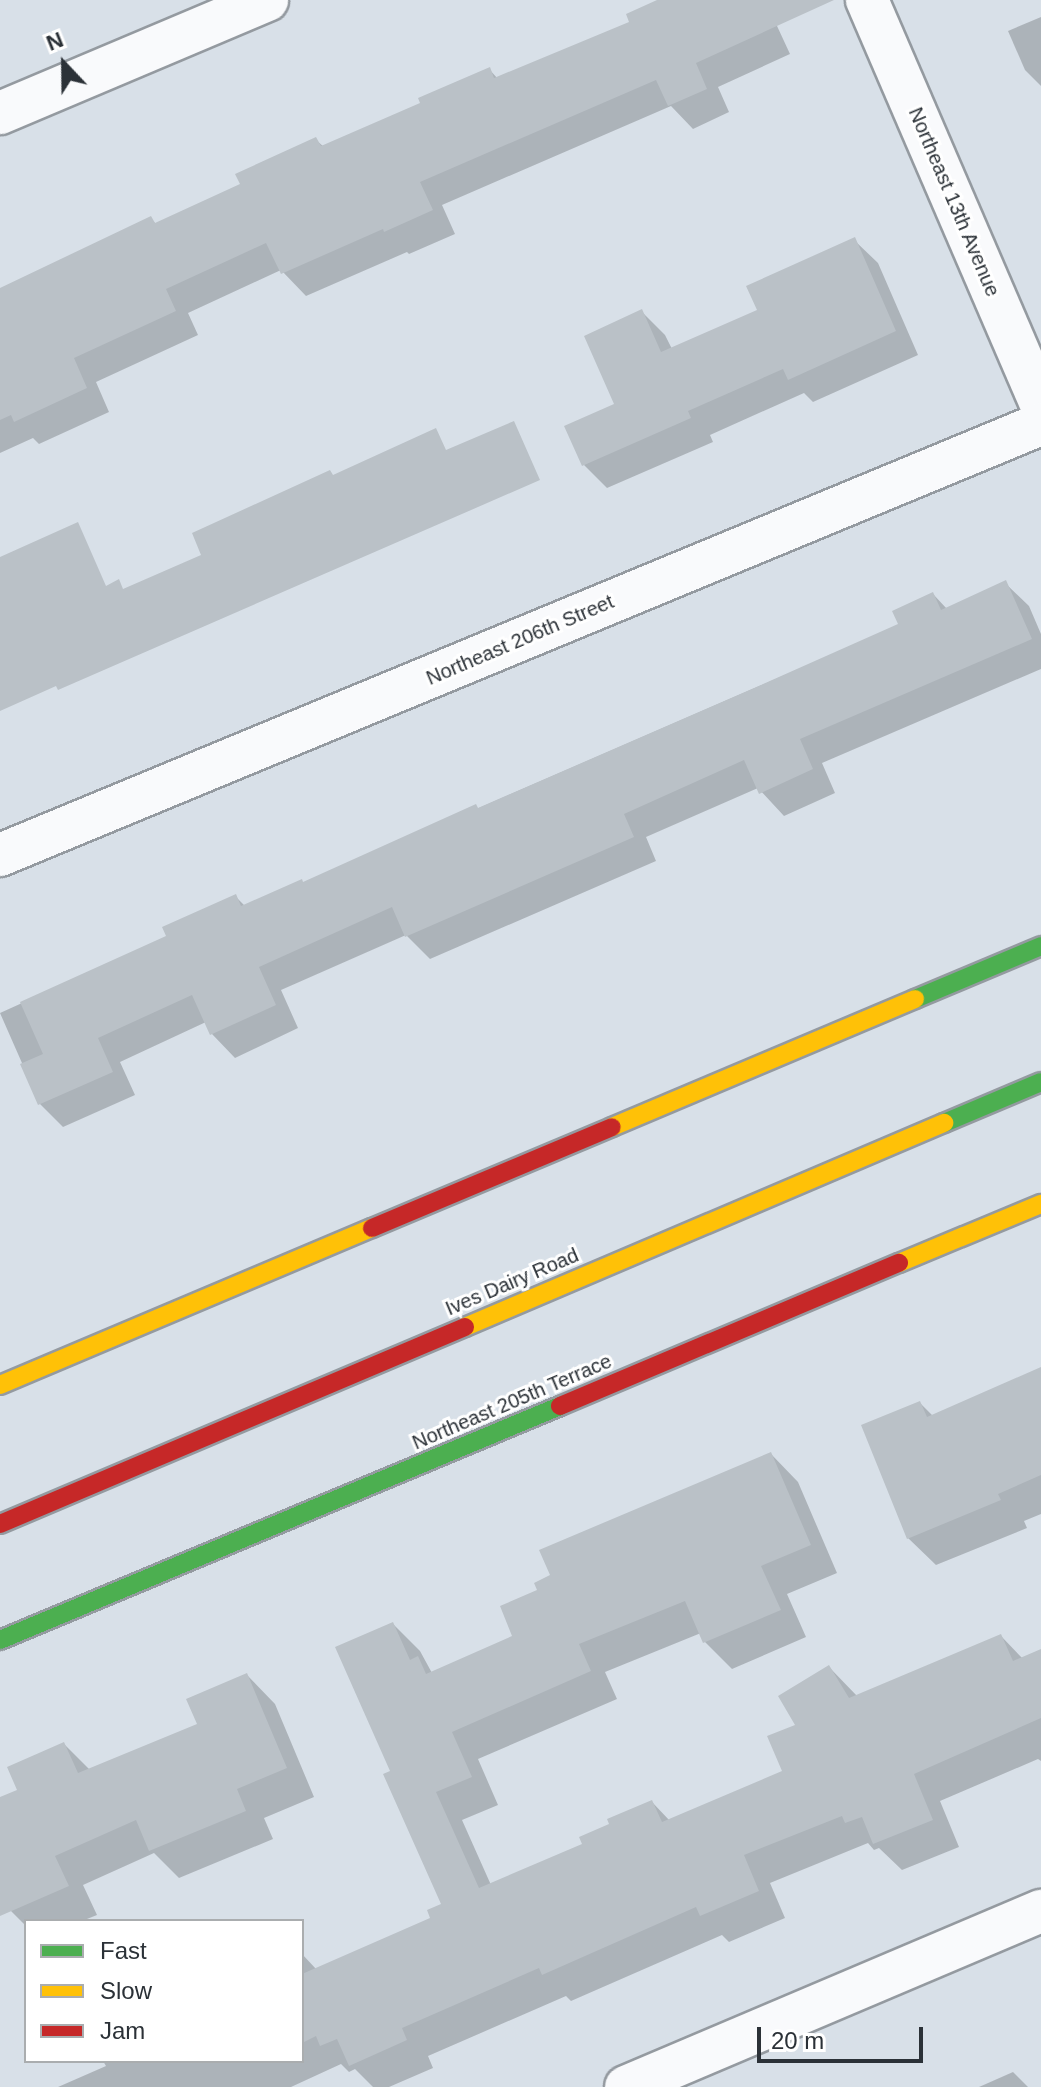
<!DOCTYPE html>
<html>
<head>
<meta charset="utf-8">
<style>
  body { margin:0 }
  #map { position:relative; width:1041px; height:2087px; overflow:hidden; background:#d8e0e8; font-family:Helvetica,sans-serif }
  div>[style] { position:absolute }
  .shadow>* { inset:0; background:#0003 }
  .building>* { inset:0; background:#bac1c7 }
  .roads { filter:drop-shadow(2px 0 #949aa0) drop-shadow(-2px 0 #949aa0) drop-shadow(0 2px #949aa0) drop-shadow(0 -2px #949aa0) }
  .street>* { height:42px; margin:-21px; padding:0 21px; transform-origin:21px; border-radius:21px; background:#f9fafc }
  .fast>* { height:18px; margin:-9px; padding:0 9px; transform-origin:9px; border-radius:9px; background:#4caf50 }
  .slow>* { height:18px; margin:-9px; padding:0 9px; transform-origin:9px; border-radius:9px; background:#ffc107 }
  .jam>* { height:18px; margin:-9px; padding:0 9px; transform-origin:9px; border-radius:9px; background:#c62828 }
  span { translate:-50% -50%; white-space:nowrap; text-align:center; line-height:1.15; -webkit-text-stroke:6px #fff; paint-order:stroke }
  .street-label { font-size:20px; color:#2b3137 }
  .legend { position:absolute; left:24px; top:1919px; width:280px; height:144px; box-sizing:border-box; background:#fff; border:2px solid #aaadaf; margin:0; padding:10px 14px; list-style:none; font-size:24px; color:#2b3137 }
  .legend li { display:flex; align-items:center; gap:16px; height:40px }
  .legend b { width:40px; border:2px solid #aaadaf }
  .north { position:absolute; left:24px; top:24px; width:80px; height:80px; -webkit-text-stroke:6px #fff; paint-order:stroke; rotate:338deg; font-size:22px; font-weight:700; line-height:32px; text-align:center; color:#2b3137 }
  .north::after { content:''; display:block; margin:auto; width:28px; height:36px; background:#2b3137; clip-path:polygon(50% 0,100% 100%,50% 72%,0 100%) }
  .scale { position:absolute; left:757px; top:2027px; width:166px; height:36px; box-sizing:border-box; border:4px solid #2b3137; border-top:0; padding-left:10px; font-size:24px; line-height:28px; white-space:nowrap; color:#2b3137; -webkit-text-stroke:6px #fff; paint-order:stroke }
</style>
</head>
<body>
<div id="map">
  <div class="shadow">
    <i style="clip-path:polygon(662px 0,765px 0,790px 54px,718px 87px,729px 112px,693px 129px,671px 106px,442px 205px,455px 234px,409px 254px,407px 252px,306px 296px,281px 270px,188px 313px,198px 335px,96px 382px,109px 412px,39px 444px,33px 438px,0 453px,0 290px,150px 218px,157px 225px,242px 185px,316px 140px,324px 147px,422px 104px,489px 69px,498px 79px,632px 23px)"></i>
    <i style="clip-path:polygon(1041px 17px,1041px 86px,1025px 70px,1008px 31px)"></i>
    <i style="clip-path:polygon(854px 240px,878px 263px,918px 355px,813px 402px,804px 393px,710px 435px,713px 442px,607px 488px,584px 465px,617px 405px,642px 312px,665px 335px,672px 349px,759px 311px)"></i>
    <i style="clip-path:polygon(1005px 583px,1029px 606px,1041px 634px,1041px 669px,822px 763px,835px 793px,784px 816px,758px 788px,646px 837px,656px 861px,430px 959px,406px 935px,281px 990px,298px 1028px,235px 1058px,212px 1034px,206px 1022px,120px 1062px,135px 1095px,63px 1127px,40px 1104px,0 1013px,168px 937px,236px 897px,245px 906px,304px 884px,900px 625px,933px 594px,947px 609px)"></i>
    <i style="clip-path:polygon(1041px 1369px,1041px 1514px,1024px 1521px,1027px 1528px,936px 1565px,908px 1538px,920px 1403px,934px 1417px)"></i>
    <i style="clip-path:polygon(771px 1454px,798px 1482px,837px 1573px,787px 1594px,806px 1637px,732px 1669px,705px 1642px,701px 1633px,605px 1672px,617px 1699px,478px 1759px,498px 1805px,462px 1820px,491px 1885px,585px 1845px,652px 1802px,670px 1821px,784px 1772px,798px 1726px,829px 1667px,858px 1697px,1001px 1636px,1023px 1659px,1041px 1651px,1041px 1761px,1038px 1759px,940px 1801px,959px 1847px,902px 1870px,879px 1848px,874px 1850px,868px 1843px,770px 1883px,785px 1918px,729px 1942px,722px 1935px,571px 2001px,566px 1996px,428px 2056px,433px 2068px,389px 2087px,373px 2087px,355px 2069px,349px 2072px,341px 2064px,291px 2087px,58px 2087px,106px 2066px,103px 2061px,302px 2061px,302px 1954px,317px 1970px,433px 1919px,443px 1905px,393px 1772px,393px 1624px,420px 1651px,432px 1673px,515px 1637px,540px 1592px)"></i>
    <i style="clip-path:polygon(247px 1675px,275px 1704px,314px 1797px,264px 1818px,273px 1839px,179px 1878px,154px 1853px,83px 1885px,97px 1915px,82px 1921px,26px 1921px,26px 1926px,11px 1911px,0 1887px,0 1811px,64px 1744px,90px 1770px,199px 1725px)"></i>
    <i style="clip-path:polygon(1013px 2072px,1028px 2087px,979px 2087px)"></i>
  </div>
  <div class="building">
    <i style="clip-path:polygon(657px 0,834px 0,696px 63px,707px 89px,668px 106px,656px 80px,420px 182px,433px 210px,384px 232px,383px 229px,281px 274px,266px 243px,166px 289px,176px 311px,74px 358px,87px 388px,14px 422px,11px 415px,0 420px,0 288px,151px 216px,155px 223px,240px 184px,235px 174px,316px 137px,321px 146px,420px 103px,418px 98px,490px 67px,494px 78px,629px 22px,626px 14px)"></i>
    <i style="clip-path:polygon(855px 237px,896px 331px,788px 380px,783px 369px,688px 411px,691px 418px,582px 466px,564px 426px,614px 404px,584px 336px,642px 309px,661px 352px,757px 310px,746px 286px)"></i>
    <i style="clip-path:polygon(514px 421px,540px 480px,58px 690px,56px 686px,0 711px,0 557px,78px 522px,106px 586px,119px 579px,123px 589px,201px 555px,192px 533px,330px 470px,333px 475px,436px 428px,446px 450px)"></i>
    <i style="clip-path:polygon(1006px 580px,1032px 639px,800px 739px,813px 769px,759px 794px,744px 760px,624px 814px,634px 837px,405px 937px,392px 907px,259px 967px,276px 1005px,210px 1035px,192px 995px,98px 1038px,113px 1072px,38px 1105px,20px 1064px,43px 1054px,20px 1002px,166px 936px,162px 927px,236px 894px,241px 906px,302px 879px,303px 882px,476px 804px,478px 808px,761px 685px,898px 624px,892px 611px,933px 592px,941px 610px)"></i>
    <i style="clip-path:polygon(1041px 1367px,1041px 1475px,998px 1494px,1001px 1500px,907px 1539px,861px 1425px,920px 1401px,927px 1417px)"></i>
    <i style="clip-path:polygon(771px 1452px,811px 1545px,761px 1566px,781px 1610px,703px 1643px,685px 1601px,579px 1644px,591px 1671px,452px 1732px,472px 1777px,436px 1792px,479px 1888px,582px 1844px,579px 1837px,609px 1824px,607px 1819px,652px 1800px,662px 1822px,782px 1771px,767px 1736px,795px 1725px,778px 1696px,829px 1665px,849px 1698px,1001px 1634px,1013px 1661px,1041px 1649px,1041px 1718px,914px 1774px,933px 1820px,873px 1844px,862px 1817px,845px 1823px,842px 1816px,744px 1855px,759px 1891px,700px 1916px,696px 1907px,542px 1975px,539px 1968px,402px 2028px,407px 2040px,349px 2066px,337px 2039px,320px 2046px,316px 2036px,302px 2043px,302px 1974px,430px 1918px,427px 1910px,441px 1904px,383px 1774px,390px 1771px,335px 1647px,393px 1622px,410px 1660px,418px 1656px,426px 1674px,512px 1636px,500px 1606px,537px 1590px,534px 1583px,550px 1575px,539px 1550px)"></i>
    <i style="clip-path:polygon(247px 1673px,287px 1768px,237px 1789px,246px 1811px,149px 1851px,136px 1820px,55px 1856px,69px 1886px,0 1916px,0 1797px,17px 1790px,7px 1767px,64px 1742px,78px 1773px,197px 1724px,186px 1699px)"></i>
  </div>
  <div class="roads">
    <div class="street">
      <i style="left:867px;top:0;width:440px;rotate:66.7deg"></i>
      <i style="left:0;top:113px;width:290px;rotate:-22.9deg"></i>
      <i style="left:0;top:855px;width:1127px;rotate:-22.49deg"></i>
      <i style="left:626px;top:2087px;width:451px;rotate:-23deg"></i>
    </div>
    <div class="fast">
      <i style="left:915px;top:999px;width:137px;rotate:-22.8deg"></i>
      <i style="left:944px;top:1123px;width:105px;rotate:-22.9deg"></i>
      <i style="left:0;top:1640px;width:607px;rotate:-22.68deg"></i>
    </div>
    <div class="slow">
      <i style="left:612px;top:1127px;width:329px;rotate:-22.9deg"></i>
      <i style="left:899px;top:1263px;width:154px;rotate:-22.6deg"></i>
      <i style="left:465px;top:1327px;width:521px;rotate:-23.07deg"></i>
      <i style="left:0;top:1385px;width:404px;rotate:-22.9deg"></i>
    </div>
    <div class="jam">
      <i style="left:372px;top:1228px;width:260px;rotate:-22.8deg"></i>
      <i style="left:560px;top:1406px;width:368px;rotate:-22.9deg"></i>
      <i style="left:0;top:1524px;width:505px;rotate:-22.96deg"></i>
    </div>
  </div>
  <div class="street-label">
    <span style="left:954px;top:202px;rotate:67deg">Northeast 13th Avenue</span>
    <span style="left:520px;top:640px;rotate:-23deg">Northeast 206th Street</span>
    <span style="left:512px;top:1282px;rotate:-23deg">Ives Dairy Road</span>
    <span style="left:512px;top:1402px;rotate:-23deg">Northeast 205th Terrace</span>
  </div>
  <ul class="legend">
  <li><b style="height:10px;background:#4caf50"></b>Fast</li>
  <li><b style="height:10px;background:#ffc107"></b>Slow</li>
  <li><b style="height:10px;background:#c62828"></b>Jam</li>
  </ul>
  <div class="north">N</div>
  <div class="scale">20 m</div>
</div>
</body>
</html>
